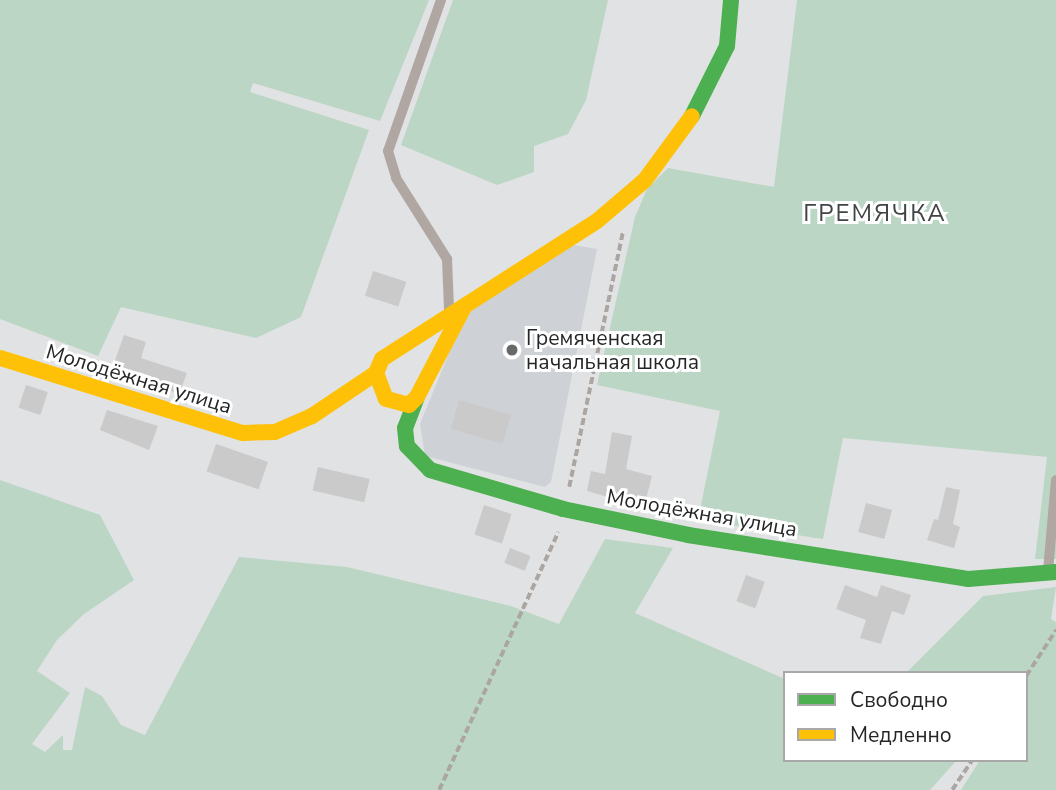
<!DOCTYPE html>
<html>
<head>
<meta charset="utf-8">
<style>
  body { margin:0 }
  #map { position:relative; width:1056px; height:790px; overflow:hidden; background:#e1e2e3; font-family:"Nunito Sans",sans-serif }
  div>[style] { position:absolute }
  .built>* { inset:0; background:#ced2d7 }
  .green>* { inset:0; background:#bcd6c5 }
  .building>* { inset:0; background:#cacacb; transform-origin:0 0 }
  .path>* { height:3.5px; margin-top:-1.75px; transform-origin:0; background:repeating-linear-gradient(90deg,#aba6a2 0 7px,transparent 0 10.5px) }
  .lane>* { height:10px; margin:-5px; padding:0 5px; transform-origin:5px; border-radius:5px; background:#b0a6a2 }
  .fast>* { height:16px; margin:-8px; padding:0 8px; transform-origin:8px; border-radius:8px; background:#4caf50 }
  .slow>* { height:16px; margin:-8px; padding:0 8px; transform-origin:8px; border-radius:8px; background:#ffc107 }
  .dots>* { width:19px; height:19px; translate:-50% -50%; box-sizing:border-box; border:4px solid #fff; border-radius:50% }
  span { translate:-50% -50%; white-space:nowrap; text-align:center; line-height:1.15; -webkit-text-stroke:6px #fff; paint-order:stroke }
  .poi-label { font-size:21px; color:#252627 }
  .left { translate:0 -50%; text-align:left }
  .street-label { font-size:21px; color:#252627 }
  .quarter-label { font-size:24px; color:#414345; letter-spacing:2px }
  .legend { position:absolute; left:783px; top:671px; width:245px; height:91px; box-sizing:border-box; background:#fff; border:2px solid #a8a8a9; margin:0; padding:9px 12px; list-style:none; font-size:21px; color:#252627 }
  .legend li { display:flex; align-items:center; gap:14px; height:35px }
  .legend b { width:35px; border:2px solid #a8a8a9 }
</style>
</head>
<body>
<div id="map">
  <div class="built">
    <i style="clip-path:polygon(568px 244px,597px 249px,551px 482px,545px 487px,425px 456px,420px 424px,464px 316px)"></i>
  </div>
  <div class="green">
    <i style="clip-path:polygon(0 0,429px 0,380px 121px,253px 83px,250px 92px,369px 130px,301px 317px,256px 338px,121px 307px,98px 356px,0 319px)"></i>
    <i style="clip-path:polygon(453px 0,608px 0,586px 100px,568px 134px,534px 146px,534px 172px,497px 185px,401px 145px)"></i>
    <i style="clip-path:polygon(797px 0,1056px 0,1056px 559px,1035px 559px,1047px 457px,843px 438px,823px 539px,698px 520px,720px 411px,597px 385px,635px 217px,647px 189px,668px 168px,774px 187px)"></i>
    <i style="clip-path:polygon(0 480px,100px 515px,134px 580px,84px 614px,57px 640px,37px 671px,70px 693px,32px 744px,45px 752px,63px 735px,63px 750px,72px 750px,85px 687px,102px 696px,121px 725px,145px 735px,239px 557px,347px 567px,511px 606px,559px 624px,605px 539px,673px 548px,635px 613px,785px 679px,785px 760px,957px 760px,930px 790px,0 790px)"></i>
    <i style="clip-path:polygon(1056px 587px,1051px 619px,1056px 622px,1056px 790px,961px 790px,980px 760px,1026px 760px,1026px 673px,906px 673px,983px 596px)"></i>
  </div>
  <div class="building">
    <i style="left:373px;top:271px;width:35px;height:26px;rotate:18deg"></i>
    <i style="clip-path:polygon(124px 335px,146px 342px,141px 358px,187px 373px,179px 394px,112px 369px)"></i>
    <i style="left:26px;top:385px;width:23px;height:24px;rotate:18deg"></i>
    <i style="left:459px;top:400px;width:54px;height:30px;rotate:16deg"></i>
    <i style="clip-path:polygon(107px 410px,158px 426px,149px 450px,100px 430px)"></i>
    <i style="clip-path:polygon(612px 432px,632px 436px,626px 469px,652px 476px,644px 507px,587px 491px,591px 471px,605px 474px)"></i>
    <i style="left:216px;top:444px;width:55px;height:29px;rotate:19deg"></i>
    <i style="left:318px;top:467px;width:53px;height:24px;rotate:13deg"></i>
    <i style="clip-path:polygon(946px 487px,960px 490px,953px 524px,960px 527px,954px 548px,927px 540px,934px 519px,938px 520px)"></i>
    <i style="left:866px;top:503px;width:27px;height:30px;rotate:15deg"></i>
    <i style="left:484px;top:505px;width:29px;height:31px;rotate:18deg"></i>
    <i style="left:510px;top:548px;width:22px;height:16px;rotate:21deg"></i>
    <i style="left:746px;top:575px;width:20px;height:28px;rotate:20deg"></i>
    <i style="clip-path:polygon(845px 585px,877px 597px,881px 585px,911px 595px,904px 615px,892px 611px,881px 644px,860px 638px,866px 620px,836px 609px)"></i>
  </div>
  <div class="path">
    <i style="left:569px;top:487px;width:262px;rotate:-78.1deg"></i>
    <i style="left:1026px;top:676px;width:55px;rotate:-56.9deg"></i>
    <i style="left:439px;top:790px;width:284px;rotate:-65.2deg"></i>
    <i style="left:952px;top:790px;width:36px;rotate:-56deg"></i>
  </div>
  <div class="lane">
    <i style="left:441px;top:0;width:160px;rotate:109.3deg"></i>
    <i style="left:388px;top:151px;width:28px;rotate:73deg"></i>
    <i style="left:396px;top:178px;width:96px;rotate:57.8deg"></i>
    <i style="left:447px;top:259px;width:49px;rotate:87.7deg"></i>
    <i style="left:1048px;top:571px;width:91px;rotate:-85deg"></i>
  </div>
  <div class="fast">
    <i style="left:692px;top:116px;width:78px;rotate:-63.4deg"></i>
    <i style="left:727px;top:46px;width:46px;rotate:-85deg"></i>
    <i style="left:417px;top:397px;width:33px;rotate:111deg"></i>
    <i style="left:405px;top:428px;width:18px;rotate:84deg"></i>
    <i style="left:407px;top:446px;width:33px;rotate:46deg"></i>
    <i style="left:430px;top:470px;width:139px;rotate:16.3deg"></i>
    <i style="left:563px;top:509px;width:128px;rotate:11.7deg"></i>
    <i style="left:688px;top:535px;width:283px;rotate:8.9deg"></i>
    <i style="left:968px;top:579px;width:88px;rotate:-4.5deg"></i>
  </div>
  <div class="slow">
    <i style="left:464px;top:307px;width:102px;rotate:117.6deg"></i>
    <i style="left:417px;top:397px;width:11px;rotate:135deg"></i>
    <i style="left:409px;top:405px;width:24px;rotate:-165deg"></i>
    <i style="left:386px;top:399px;width:28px;rotate:-111deg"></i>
    <i style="left:376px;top:373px;width:15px;rotate:-67deg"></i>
    <i style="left:382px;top:359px;width:255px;rotate:-32.7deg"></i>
    <i style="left:597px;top:221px;width:63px;rotate:-40.5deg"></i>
    <i style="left:645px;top:180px;width:79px;rotate:-53.7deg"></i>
    <i style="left:0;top:358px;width:254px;rotate:17.2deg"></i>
    <i style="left:243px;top:433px;width:32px;rotate:-2deg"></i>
    <i style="left:275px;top:432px;width:40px;rotate:-23.4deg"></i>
    <i style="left:312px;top:416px;width:77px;rotate:-33.9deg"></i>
  </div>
  <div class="dots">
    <i style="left:512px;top:350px;background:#676869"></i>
  </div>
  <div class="poi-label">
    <span class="left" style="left:526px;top:350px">Гремяченская<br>начальная школа</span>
  </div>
  <div class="street-label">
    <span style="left:139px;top:379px;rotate:17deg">Молодёжная улица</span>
    <span style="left:702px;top:513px;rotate:10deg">Молодёжная улица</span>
  </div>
  <div class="quarter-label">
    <span style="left:875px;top:214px">ГРЕМЯЧКА</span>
  </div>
  <ul class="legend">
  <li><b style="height:9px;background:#4caf50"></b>Свободно</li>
  <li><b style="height:9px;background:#ffc107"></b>Медленно</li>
  </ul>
</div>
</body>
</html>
